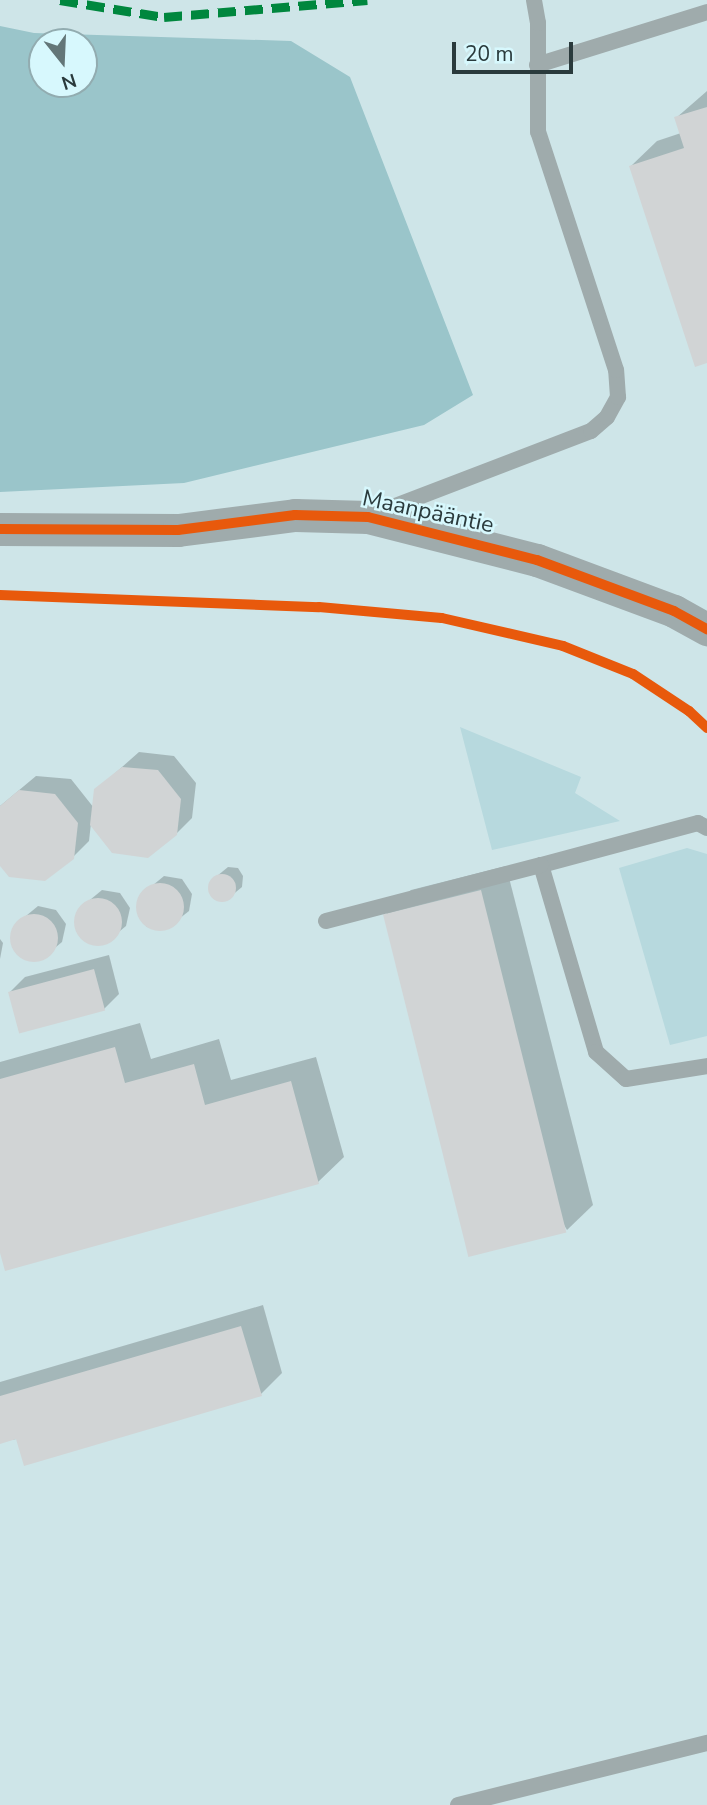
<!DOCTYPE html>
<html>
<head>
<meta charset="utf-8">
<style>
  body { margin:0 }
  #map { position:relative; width:707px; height:1805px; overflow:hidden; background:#cee5e8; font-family:"Nunito Sans",sans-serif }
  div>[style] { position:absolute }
  .green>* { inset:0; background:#b7d9de }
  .forest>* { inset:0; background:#9ac5ca }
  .shadow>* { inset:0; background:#0003 }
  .building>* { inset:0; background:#d1d4d5; transform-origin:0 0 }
  .round { border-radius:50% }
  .lane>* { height:16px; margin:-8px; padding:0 8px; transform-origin:8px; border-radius:8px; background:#9fabac }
  .street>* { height:33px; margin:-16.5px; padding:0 16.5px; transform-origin:16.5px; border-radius:16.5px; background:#9fabac }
  .quiet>* { height:9px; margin-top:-4.5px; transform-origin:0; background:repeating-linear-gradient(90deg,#00873e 0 18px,transparent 0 27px) }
  .cycleway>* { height:10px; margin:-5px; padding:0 5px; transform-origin:5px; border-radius:5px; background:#e8590c }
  span { translate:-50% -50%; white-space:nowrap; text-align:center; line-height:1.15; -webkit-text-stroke:5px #d7f8fd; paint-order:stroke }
  .street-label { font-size:23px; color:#2a3a3c }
  .north { position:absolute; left:28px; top:28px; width:70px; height:70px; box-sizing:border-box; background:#d7f8fd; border:2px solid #92acb0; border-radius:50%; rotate:162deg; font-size:19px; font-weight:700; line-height:28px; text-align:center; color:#2a3a3c }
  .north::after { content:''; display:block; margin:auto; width:24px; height:32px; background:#637678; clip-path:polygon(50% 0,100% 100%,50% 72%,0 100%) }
  .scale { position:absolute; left:452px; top:42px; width:121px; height:32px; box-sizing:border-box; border:4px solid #2a3a3c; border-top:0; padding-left:9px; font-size:21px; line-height:24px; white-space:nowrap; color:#2a3a3c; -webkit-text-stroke:5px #d7f8fd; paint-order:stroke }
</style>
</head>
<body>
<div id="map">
  <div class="green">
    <i style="clip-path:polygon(460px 727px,581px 777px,575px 793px,620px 821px,492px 850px)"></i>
    <i style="clip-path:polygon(687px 848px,707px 854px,707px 1036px,670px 1045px,619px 868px)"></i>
  </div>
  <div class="forest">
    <i style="clip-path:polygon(evenodd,0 26px,34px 33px,291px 41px,350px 77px,473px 395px,424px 425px,184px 483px,0 492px,0 26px,42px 42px,84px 42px,84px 84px,42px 84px,42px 42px)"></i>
  </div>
  <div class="shadow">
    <i style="clip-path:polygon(707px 91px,707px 362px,631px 166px,657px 141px,681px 133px,676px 118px)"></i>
    <i style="clip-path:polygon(139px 752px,174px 756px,196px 783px,192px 818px,176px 834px,91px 823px,89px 841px,73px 857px,0 863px,0 806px,36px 776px,71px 779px,94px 808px,96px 790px)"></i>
    <i style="clip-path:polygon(506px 866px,593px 1205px,567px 1230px,385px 915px,411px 890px)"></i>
    <i style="clip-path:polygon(228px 867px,238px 868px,243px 876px,242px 887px,225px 901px,215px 899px,209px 891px,211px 881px)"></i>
    <i style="clip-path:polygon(164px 876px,182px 879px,192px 894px,189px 911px,165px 930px,147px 927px,137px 912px,141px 895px)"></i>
    <i style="clip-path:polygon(102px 890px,120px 893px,130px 908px,126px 926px,103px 945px,85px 941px,75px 927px,79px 909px)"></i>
    <i style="clip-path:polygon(38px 906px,56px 910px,66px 924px,62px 942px,39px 961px,22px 958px,11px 943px,15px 925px)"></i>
    <i style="clip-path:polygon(0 939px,3px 943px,0 959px)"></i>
    <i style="clip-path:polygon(109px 955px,119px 994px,104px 1009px,10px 992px,25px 977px)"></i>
    <i style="clip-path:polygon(140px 1023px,151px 1059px,219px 1039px,231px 1080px,316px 1057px,344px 1157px,318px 1182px,0 1246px,0 1062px)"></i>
    <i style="clip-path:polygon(263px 1305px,282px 1373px,261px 1394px,0 1442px,0 1382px)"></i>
  </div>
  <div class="building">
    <i style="clip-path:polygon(707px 107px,707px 363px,695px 367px,629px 166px,684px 148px,674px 117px)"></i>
    <i style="clip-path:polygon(122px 767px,158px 770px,181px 799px,177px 835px,148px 858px,112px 853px,90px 825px,94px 789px)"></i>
    <i style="clip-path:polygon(19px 790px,55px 794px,78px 823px,74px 859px,45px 881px,9px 877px,0 866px,0 806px)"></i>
    <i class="round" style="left:208px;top:874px;width:28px;height:28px"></i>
    <i class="round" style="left:136px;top:883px;width:48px;height:48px"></i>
    <i style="left:481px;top:890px;width:353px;height:101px;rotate:76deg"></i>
    <i class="round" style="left:74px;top:898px;width:48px;height:48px"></i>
    <i class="round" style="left:10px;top:914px;width:48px;height:48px"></i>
    <i style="left:94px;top:969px;width:43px;height:89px;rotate:75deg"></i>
    <i style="clip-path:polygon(115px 1047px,125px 1083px,194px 1064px,205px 1105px,291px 1081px,319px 1184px,5px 1271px,0 1253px,0 1079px)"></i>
    <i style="clip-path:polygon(241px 1326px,262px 1396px,24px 1466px,16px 1439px,0 1444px,0 1396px)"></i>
  </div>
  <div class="lane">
    <i style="left:537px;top:65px;width:178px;rotate:-17.3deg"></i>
    <i style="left:377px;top:513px;width:229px;rotate:-21deg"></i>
    <i style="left:591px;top:431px;width:21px;rotate:-41deg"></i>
    <i style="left:607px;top:417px;width:23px;rotate:-61deg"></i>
    <i style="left:618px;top:397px;width:27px;rotate:-94deg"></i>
    <i style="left:616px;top:370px;width:250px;rotate:-108.1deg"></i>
    <i style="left:538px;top:132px;width:109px;rotate:-90deg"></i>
    <i style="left:538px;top:23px;width:23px;rotate:-100deg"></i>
    <i style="left:707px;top:828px;width:10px;rotate:-151deg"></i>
    <i style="left:698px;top:823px;width:163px;rotate:165deg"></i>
    <i style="left:541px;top:865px;width:195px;rotate:73.6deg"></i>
    <i style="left:596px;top:1052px;width:40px;rotate:42deg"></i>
    <i style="left:626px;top:1079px;width:82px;rotate:-9.1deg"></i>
    <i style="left:326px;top:921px;width:222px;rotate:-14.6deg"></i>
    <i style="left:458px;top:1805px;width:257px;rotate:-14deg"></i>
  </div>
  <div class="street">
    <i style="left:0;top:529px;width:178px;rotate:0.3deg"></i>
    <i style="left:178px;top:530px;width:118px;rotate:-7.3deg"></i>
    <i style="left:295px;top:515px;width:73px;rotate:1.6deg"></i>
    <i style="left:368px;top:517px;width:174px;rotate:14.3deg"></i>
    <i style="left:537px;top:560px;width:146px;rotate:20.4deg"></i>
    <i style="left:674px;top:611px;width:38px;rotate:29deg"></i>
  </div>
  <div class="quiet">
    <i style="left:60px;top:0;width:105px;rotate:9.3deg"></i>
    <i style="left:164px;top:17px;width:204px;rotate:-4.8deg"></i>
  </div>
  <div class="cycleway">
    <i style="left:0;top:529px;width:178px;rotate:0.3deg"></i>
    <i style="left:178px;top:530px;width:118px;rotate:-7.3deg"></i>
    <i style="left:295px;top:515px;width:73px;rotate:1.6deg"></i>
    <i style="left:368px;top:517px;width:174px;rotate:14.3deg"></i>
    <i style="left:537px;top:560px;width:146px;rotate:20.4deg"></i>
    <i style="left:674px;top:611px;width:38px;rotate:29deg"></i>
    <i style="left:0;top:595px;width:319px;rotate:2.2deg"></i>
    <i style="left:319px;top:607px;width:123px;rotate:5.1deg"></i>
    <i style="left:442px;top:618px;width:124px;rotate:13deg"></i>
    <i style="left:563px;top:646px;width:75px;rotate:21.8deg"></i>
    <i style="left:633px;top:674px;width:67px;rotate:33.5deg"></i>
    <i style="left:689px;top:711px;width:25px;rotate:43deg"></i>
  </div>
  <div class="street-label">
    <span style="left:428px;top:512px;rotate:12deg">Maanpääntie</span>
  </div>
  <div class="north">N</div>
  <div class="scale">20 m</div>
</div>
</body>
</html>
